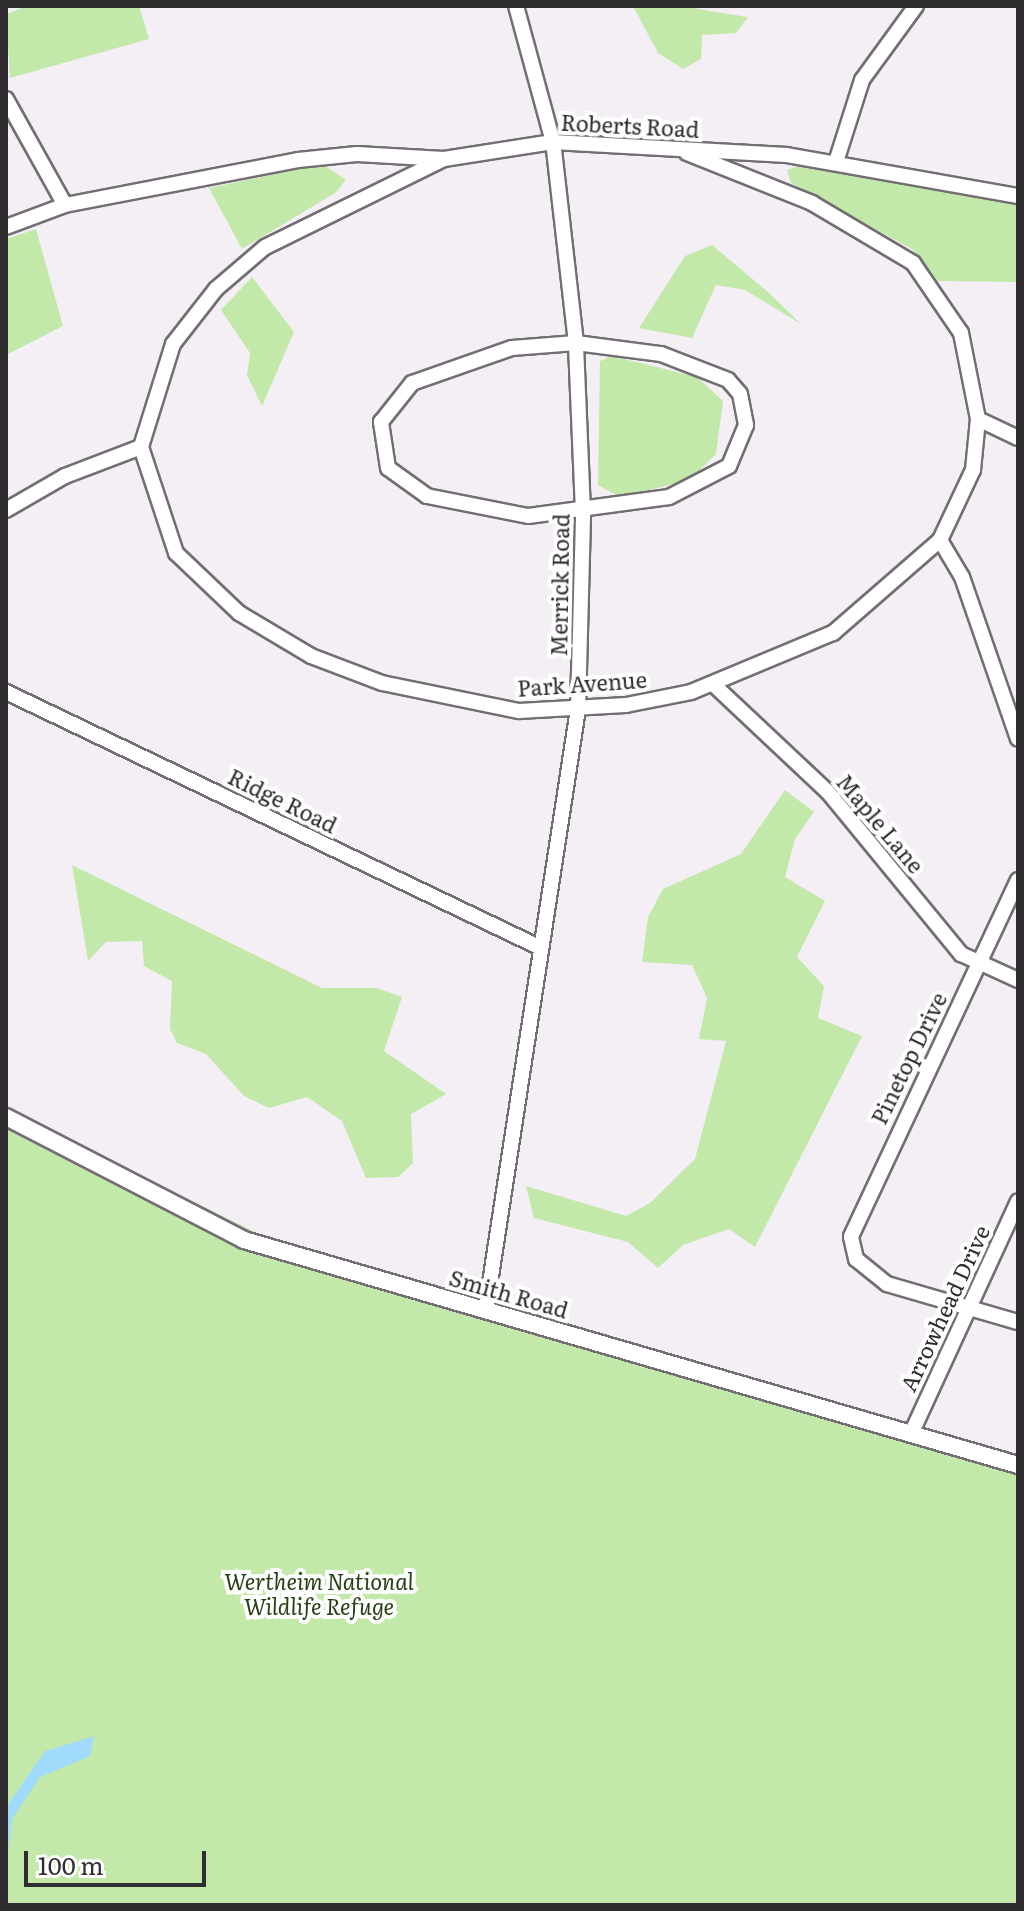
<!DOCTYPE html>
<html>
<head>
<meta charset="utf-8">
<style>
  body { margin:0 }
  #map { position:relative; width:1024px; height:1911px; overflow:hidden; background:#f4eff5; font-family:Literata,serif }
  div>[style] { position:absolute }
  .green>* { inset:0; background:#c3e9aa }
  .water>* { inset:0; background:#a0dbfe }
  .roads { filter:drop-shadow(2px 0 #736e73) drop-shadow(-2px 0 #736e73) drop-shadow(0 2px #736e73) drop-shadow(0 -2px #736e73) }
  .minor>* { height:14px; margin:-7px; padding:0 7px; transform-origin:7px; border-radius:7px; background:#fff }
  .tertiary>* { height:16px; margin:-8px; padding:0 8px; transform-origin:8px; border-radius:8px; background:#fff }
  span { translate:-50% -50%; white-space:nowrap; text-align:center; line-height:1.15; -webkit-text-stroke:8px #fffeff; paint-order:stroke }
  .street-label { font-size:22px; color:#2f2d2f }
  .park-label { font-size:22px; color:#284114; font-style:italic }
  .frame { position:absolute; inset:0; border:8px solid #2f2d2f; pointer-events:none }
  .scale { position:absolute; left:24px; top:1851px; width:182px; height:36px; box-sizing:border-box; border:4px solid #2f2d2f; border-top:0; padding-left:10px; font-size:24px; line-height:28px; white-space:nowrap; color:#2f2d2f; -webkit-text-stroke:6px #fffeff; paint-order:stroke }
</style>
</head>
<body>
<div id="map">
  <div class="green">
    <i style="clip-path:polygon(27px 6px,139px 6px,149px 39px,10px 78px,6px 14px)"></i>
    <i style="clip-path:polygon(685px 6px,709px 11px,748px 17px,736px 33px,702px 35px,701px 59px,683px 69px,658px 53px,634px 8px)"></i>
    <i style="clip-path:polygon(322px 164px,346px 180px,335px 193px,242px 249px,209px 188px)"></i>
    <i style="clip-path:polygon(804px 164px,1018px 205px,1018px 282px,937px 281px,912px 249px,791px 183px,787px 170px)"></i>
    <i style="clip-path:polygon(36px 229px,63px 326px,6px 355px,6px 239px)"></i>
    <i style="clip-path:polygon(712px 245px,769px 293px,801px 324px,745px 290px,716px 285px,692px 338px,639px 328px,685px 256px)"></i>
    <i style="clip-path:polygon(252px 277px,294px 332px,262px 406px,247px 375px,250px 353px,221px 310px)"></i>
    <i style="clip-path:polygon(612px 356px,697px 377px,723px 401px,716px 454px,690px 480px,620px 497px,598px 485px,600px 361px)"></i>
    <i style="clip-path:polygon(785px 790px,814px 812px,795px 839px,785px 877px,825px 901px,797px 957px,824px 986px,818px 1018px,862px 1036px,755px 1247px,729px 1229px,683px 1245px,658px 1268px,628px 1242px,534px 1218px,526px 1186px,626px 1216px,650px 1203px,695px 1159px,726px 1041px,699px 1039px,707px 998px,692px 965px,642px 962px,648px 917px,663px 889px,741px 854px)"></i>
    <i style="clip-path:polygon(72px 865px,322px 988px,377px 988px,402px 997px,384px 1051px,446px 1094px,411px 1114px,413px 1163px,398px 1177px,366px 1178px,342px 1121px,307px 1097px,269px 1108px,244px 1096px,206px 1054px,177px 1043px,170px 1029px,172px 981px,144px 966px,142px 941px,106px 942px,88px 961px)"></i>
    <i style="clip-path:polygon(6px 1109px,326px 1267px,1018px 1470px,1018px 1905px,6px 1905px)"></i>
  </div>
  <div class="water">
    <i style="clip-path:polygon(94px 1736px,90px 1756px,40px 1777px,12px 1819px,6px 1867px,6px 1808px,45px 1751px)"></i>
  </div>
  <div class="roads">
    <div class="minor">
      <i style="left:6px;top:99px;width:121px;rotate:60.9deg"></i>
      <i style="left:444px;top:159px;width:199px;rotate:153.8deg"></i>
      <i style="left:265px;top:247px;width:65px;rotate:139.4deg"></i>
      <i style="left:216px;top:289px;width:70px;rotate:128deg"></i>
      <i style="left:173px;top:344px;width:108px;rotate:107.3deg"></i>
      <i style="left:141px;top:447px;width:112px;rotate:71.7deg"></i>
      <i style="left:176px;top:553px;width:87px;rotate:43.6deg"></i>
      <i style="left:239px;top:613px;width:84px;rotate:30.8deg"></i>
      <i style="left:311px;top:656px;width:76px;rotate:20.8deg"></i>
      <i style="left:382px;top:683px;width:140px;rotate:11.6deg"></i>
      <i style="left:519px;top:711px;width:107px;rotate:-3.2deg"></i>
      <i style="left:626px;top:705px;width:66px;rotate:-11.3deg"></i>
      <i style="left:691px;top:692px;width:154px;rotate:-22.6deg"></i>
      <i style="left:833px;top:633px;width:142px;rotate:-41deg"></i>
      <i style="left:940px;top:540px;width:77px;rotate:-64.8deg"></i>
      <i style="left:973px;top:470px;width:51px;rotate:-84.4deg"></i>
      <i style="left:978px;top:419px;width:88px;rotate:-101.2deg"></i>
      <i style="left:961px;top:333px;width:85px;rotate:-124.4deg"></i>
      <i style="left:913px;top:263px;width:117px;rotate:-149.3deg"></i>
      <i style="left:812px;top:203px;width:135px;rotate:-158.2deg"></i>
      <i style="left:836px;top:162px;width:86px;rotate:-72.4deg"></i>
      <i style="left:862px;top:80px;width:92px;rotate:-53.9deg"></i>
      <i style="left:6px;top:227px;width:63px;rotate:-20.4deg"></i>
      <i style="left:65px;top:205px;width:237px;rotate:-10.9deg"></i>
      <i style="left:298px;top:160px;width:59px;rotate:-5.8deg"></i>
      <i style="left:357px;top:154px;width:87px;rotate:3.3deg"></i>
      <i style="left:444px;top:159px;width:110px;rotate:-8.9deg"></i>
      <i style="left:553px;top:142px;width:234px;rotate:3.2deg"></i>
      <i style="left:787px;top:155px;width:235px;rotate:10.1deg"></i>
      <i style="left:576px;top:343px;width:86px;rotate:7.4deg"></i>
      <i style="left:661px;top:354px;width:72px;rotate:21.2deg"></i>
      <i style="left:728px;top:380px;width:18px;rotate:49deg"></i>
      <i style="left:740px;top:394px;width:32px;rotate:79deg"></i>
      <i style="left:746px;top:425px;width:44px;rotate:112.5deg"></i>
      <i style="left:729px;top:466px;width:68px;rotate:152.7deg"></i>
      <i style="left:669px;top:497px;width:142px;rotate:172.3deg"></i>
      <i style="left:528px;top:516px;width:103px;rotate:-168.8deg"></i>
      <i style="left:427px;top:496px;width:48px;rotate:-144.3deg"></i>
      <i style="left:388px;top:468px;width:47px;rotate:-98.7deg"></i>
      <i style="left:381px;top:422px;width:50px;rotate:-51.5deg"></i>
      <i style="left:412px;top:383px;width:106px;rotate:-19.3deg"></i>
      <i style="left:512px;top:348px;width:64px;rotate:-4.5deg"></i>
      <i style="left:978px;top:419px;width:44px;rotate:25.4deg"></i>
      <i style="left:6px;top:510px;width:68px;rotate:-30deg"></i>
      <i style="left:65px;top:476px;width:81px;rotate:-20.9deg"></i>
      <i style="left:940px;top:540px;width:43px;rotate:59.3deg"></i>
      <i style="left:962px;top:577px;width:171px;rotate:70.9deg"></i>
      <i style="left:714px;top:685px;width:156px;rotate:43.2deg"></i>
      <i style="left:828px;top:792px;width:210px;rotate:50.6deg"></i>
      <i style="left:961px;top:954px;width:63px;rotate:24.5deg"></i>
      <i style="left:6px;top:692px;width:593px;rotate:25.57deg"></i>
      <i style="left:1018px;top:880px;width:394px;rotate:115.1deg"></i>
      <i style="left:851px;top:1237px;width:23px;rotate:77deg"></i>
      <i style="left:856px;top:1259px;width:40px;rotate:39deg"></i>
      <i style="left:887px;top:1284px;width:136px;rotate:16.2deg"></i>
      <i style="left:486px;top:1309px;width:607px;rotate:-81.28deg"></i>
      <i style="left:578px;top:709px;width:197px;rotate:-88.5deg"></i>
      <i style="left:583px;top:512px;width:169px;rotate:-92.4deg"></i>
      <i style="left:576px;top:343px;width:202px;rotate:-96.5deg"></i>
      <i style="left:553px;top:142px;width:141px;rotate:-105.2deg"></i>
      <i style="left:911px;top:1434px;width:256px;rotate:-65.3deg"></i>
    </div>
    <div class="tertiary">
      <i style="left:6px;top:1117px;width:268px;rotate:27.3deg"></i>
      <i style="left:244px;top:1240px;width:806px;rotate:16.21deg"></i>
    </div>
  </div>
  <div class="street-label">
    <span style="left:630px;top:125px;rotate:3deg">Roberts Road</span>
    <span style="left:559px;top:585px;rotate:-89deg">Merrick Road</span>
    <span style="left:582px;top:683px;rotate:-4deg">Park Avenue</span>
    <span style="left:283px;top:800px;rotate:26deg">Ridge Road</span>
    <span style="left:881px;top:823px;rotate:50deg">Maple Lane</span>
    <span style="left:908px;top:1058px;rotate:-64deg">Pinetop Drive</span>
    <span style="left:509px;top:1293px;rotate:16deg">Smith Road</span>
    <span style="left:944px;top:1308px;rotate:-65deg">Arrowhead Drive</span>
  </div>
  <div class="park-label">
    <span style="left:319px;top:1593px">Wertheim National<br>Wildlife Refuge</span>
  </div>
  <div class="frame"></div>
  <div class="scale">100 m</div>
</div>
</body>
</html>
